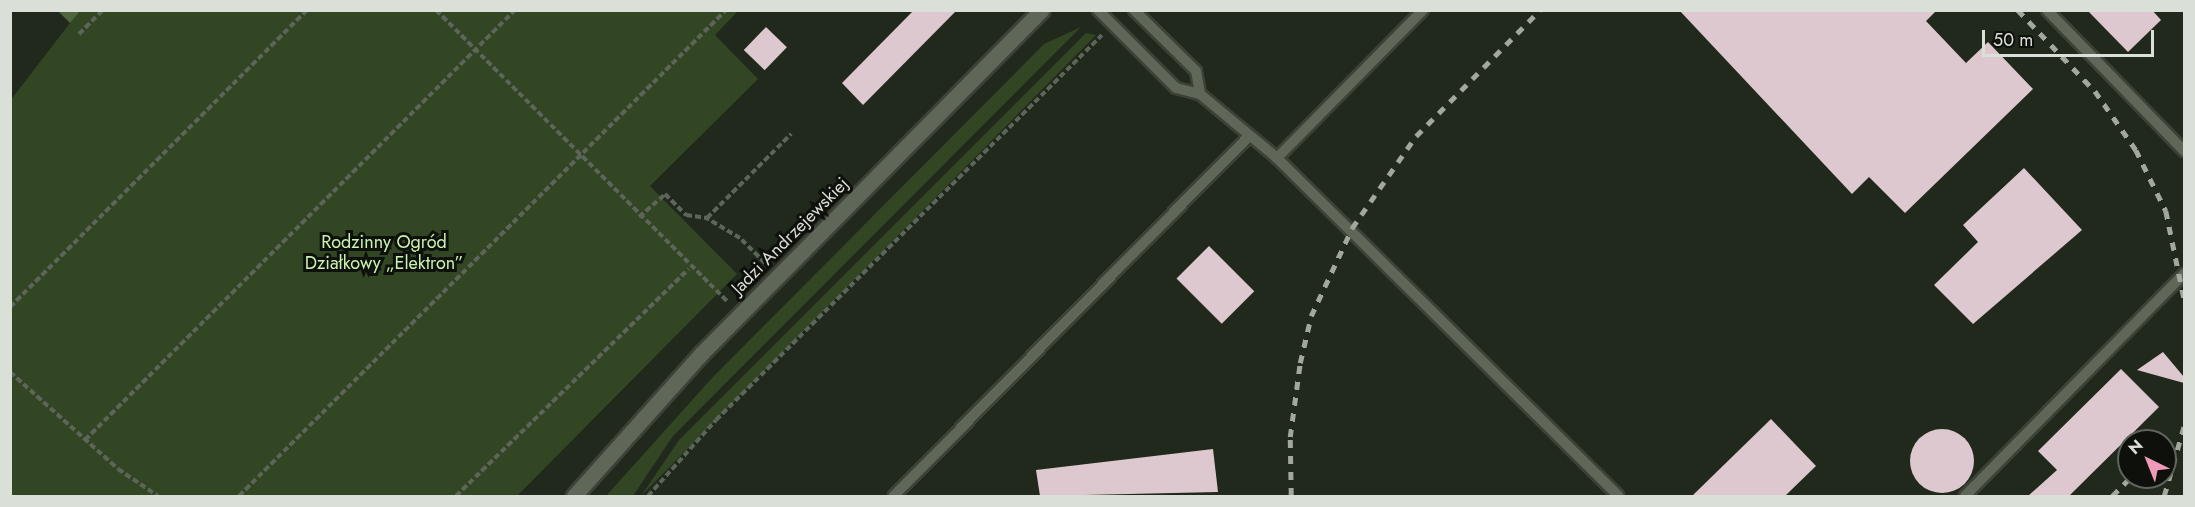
<!DOCTYPE html>
<html>
<head>
<meta charset="utf-8">
<style>
  body { margin:0 }
  #map { position:relative; width:2195px; height:507px; overflow:hidden; background:#21281c; font-family:Jost,sans-serif }
  div>[style] { position:absolute }
  .green>* { inset:0; background:#324623 }
  .forest>* { inset:0; background:#4e653d }
  .building>* { inset:0; background:#dcc8ce; transform-origin:0 0 }
  .round { border-radius:50% }
  .path>* { height:4px; margin-top:-2px; transform-origin:0; background:repeating-linear-gradient(90deg,#5d6459 0 6px,transparent 0 9px) }
  .roads { filter:drop-shadow(2px 0 #3d4238) drop-shadow(-2px 0 #3d4238) drop-shadow(0 2px #3d4238) drop-shadow(0 -2px #3d4238) }
  .service>* { height:10px; margin:-5px; padding:0 5px; transform-origin:5px; border-radius:5px; background:#5f6759 }
  .minor>* { height:15px; margin:-7.5px; padding:0 7.5px; transform-origin:7.5px; border-radius:7.5px; background:#5f6759 }
  .rail>* { height:4.5px; margin-top:-2.25px; transform-origin:0; background:repeating-linear-gradient(90deg,#a3a89f 0 8px,transparent 0 16px) }
  span { translate:-50% -50%; white-space:nowrap; text-align:center; line-height:1.15; -webkit-text-stroke:6px #0d100b; paint-order:stroke }
  .street-label { font-size:18px; color:#dadfd7 }
  .park-label { font-size:18px; color:#cbf2af }
  .frame { position:absolute; inset:0; border:12px solid #dadfd7; pointer-events:none }
  .north { position:absolute; left:2117px; top:429px; width:60px; height:60px; box-sizing:border-box; background:#0d100b; border:2px solid #5f635d; border-radius:50%; rotate:317deg; font-size:16px; font-weight:700; line-height:24px; text-align:center; color:#dadfd7 }
  .north::after { content:''; display:block; margin:auto; width:21px; height:27px; background:#ef9ab8; clip-path:polygon(50% 0,100% 100%,50% 72%,0 100%) }
  .scale { position:absolute; left:1982px; top:30px; width:172px; height:27px; box-sizing:border-box; border:3px solid #dadfd7; border-top:0; padding-left:8px; font-size:18px; line-height:21px; white-space:nowrap; color:#dadfd7; -webkit-text-stroke:4px #0d100b; paint-order:stroke }
</style>
</head>
<body>
<div id="map">
  <div class="green">
    <i style="clip-path:polygon(80px 10px,738px 11px,715px 35px,758px 79px,650px 186px,737px 274px,517px 496px,11px 496px,10px 101px)"></i>
    <i style="clip-path:polygon(1081px 27px,673px 436px,633px 496px,606px 496px,712px 378px,1044px 44px)"></i>
    <i style="clip-path:polygon(1086px 33px,1096px 35px,641px 496px,679px 440px)"></i>
  </div>
  <div class="forest">
    <i style="clip-path:polygon(58px 11px,80px 11px,70px 23px)"></i>
  </div>
  <div class="building">
    <i style="clip-path:polygon(914px 10px,957px 10px,863px 105px,842px 83px)"></i>
    <i style="clip-path:polygon(1679px 10px,1937px 10px,1926px 21px,1966px 63px,1988px 42px,2033px 89px,1905px 213px,1869px 177px,1852px 194px)"></i>
    <i style="clip-path:polygon(2087px 10px,2152px 10px,2161px 20px,2128px 52px)"></i>
    <i style="left:766px;top:27px;width:29px;height:32px;rotate:44deg"></i>
    <i style="clip-path:polygon(2024px 168px,2082px 230px,1973px 324px,1934px 285px,1978px 242px,1963px 225px)"></i>
    <i style="left:1209px;top:246px;width:64px;height:46px;rotate:45deg"></i>
    <i style="clip-path:polygon(2163px 352px,2184px 377px,2184px 383px,2137px 370px)"></i>
    <i style="clip-path:polygon(2121px 369px,2159px 407px,2069px 496px,2028px 496px,2057px 470px,2038px 451px)"></i>
    <i style="clip-path:polygon(1771px 419px,1816px 466px,1785px 496px,1692px 496px)"></i>
    <i class="round" style="left:1910px;top:429px;width:64px;height:64px"></i>
    <i style="clip-path:polygon(1213px 449px,1218px 492px,1040px 496px,1036px 470px)"></i>
  </div>
  <div class="path">
    <i style="left:436px;top:10px;width:412px;rotate:45deg"></i>
    <i style="left:79px;top:34px;width:34px;rotate:-45deg"></i>
    <i style="left:639px;top:217px;width:35px;rotate:-41deg"></i>
    <i style="left:665px;top:194px;width:30px;rotate:45deg"></i>
    <i style="left:686px;top:215px;width:21px;rotate:8deg"></i>
    <i style="left:765px;top:263px;width:35px;rotate:-135deg"></i>
    <i style="left:740px;top:238px;width:39px;rotate:-149deg"></i>
    <i style="left:707px;top:218px;width:119px;rotate:-45deg"></i>
    <i style="left:10px;top:307px;width:420px;rotate:-45deg"></i>
    <i style="left:10px;top:372px;width:145px;rotate:41.9deg"></i>
    <i style="left:118px;top:469px;width:48px;rotate:34deg"></i>
    <i style="left:85px;top:440px;width:608px;rotate:-45deg"></i>
    <i style="left:239px;top:496px;width:688px;rotate:-44.94deg"></i>
    <i style="left:456px;top:496px;width:325px;rotate:-44.3deg"></i>
    <i style="left:648px;top:496px;width:102px;rotate:-48.2deg"></i>
    <i style="left:716px;top:420px;width:545px;rotate:-44.93deg"></i>
  </div>
  <div class="roads">
    <div class="service">
      <i style="left:1098px;top:10px;width:110px;rotate:45deg"></i>
      <i style="left:1176px;top:88px;width:25px;rotate:14deg"></i>
      <i style="left:1200px;top:94px;width:100px;rotate:39.7deg"></i>
      <i style="left:1134px;top:10px;width:87px;rotate:44.5deg"></i>
      <i style="left:1196px;top:71px;width:23px;rotate:80deg"></i>
      <i style="left:1423px;top:10px;width:208px;rotate:134.6deg"></i>
      <i style="left:1277px;top:158px;width:480px;rotate:44.7deg"></i>
      <i style="left:2047px;top:10px;width:197px;rotate:45.8deg"></i>
      <i style="left:894px;top:496px;width:504px;rotate:-45.4deg"></i>
      <i style="left:1965px;top:496px;width:312px;rotate:-45.4deg"></i>
    </div>
    <div class="minor">
      <i style="left:574px;top:496px;width:191px;rotate:-48.2deg"></i>
      <i style="left:701px;top:354px;width:484px;rotate:-45.3deg"></i>
    </div>
  </div>
  <div class="rail">
    <i style="left:2018px;top:10px;width:112px;rotate:46.5deg"></i>
    <i style="left:2095px;top:91px;width:72px;rotate:55.2deg"></i>
    <i style="left:2136px;top:150px;width:68px;rotate:63.8deg"></i>
    <i style="left:2166px;top:211px;width:89px;rotate:78.3deg"></i>
    <i style="left:1291px;top:496px;width:59px;rotate:-91deg"></i>
    <i style="left:1290px;top:437px;width:75px;rotate:-82.3deg"></i>
    <i style="left:1300px;top:363px;width:48px;rotate:-76.8deg"></i>
    <i style="left:1311px;top:316px;width:97px;rotate:-65deg"></i>
    <i style="left:1352px;top:228px;width:112px;rotate:-55.2deg"></i>
    <i style="left:1416px;top:136px;width:177px;rotate:-45.5deg"></i>
    <i style="left:2112px;top:496px;width:27px;rotate:-45deg"></i>
    <i style="left:2164px;top:496px;width:73px;rotate:-74.1deg"></i>
  </div>
  <div class="street-label">
    <span style="left:790px;top:236px;rotate:-45deg">Jadzi Andrzejewskiej</span>
  </div>
  <div class="park-label">
    <span style="left:384px;top:253px">Rodzinny Ogród<br>Działkowy „Elektron”</span>
  </div>
  <div class="frame"></div>
  <div class="north">N</div>
  <div class="scale">50 m</div>
</div>
</body>
</html>
